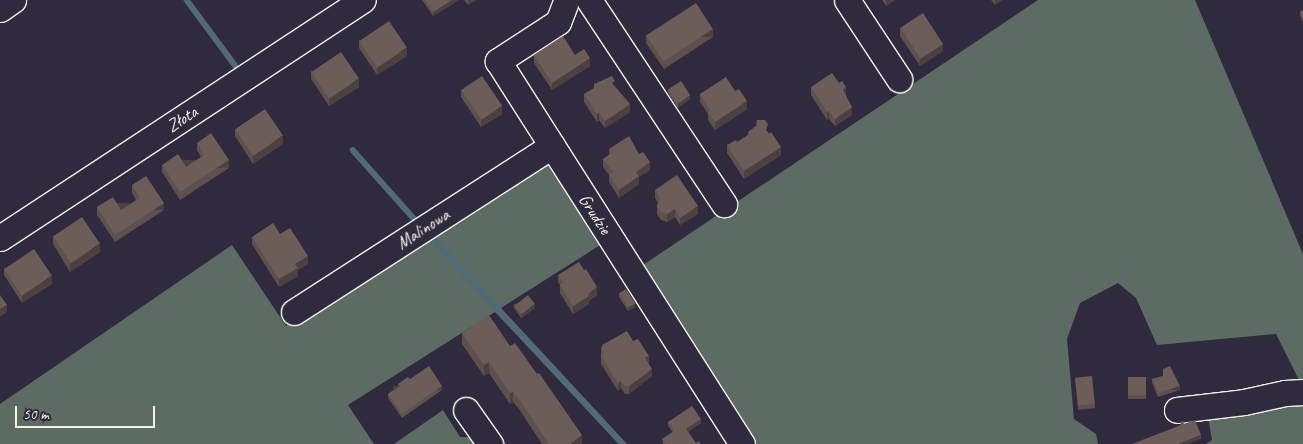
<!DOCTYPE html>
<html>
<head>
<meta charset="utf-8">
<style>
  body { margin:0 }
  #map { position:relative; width:1303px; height:444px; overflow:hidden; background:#2f2a3d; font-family:Caveat,sans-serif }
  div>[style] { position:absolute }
  .green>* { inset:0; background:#5c6c63 }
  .stream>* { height:5.5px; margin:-2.75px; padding:0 2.75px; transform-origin:2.75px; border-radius:2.75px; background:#516a78 }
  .roads { filter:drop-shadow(1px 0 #f4f1e8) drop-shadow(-1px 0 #f4f1e8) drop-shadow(0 1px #f4f1e8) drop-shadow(0 -1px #f4f1e8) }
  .minor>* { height:25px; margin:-12.5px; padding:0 12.5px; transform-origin:12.5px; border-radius:12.5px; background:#2f2a3d }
  .wall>* { inset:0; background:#5d504d; transform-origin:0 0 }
  .shaded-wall>* { inset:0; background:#4c413e; transform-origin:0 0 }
  .building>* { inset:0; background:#6c5d59; transform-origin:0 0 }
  span { translate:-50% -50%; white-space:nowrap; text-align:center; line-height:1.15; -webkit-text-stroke:5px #2f2a3d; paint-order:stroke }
  .street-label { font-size:18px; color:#f4f1e8 }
  .scale { position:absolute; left:15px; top:406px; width:140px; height:22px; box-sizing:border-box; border:2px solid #f4f1e8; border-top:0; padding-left:6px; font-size:15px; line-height:18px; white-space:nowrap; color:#f4f1e8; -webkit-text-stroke:4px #2f2a3d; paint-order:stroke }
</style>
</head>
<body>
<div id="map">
  <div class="green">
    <i style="clip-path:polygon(1038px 0,1195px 0,1303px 254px,1303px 384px,1301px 384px,1276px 334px,1157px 345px,1136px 298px,1118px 283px,1080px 303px,1067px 339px,1074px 419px,1096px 434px,1098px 444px,756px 444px,640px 267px)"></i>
    <i style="clip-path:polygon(550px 156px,605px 242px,501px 308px,627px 444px,619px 444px,495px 312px,348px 405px,374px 444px,0 444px,0 404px,232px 245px,286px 326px)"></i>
    <i style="clip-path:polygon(1303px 401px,1303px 444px,1206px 444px,1212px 440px,1208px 417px)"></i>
    <i style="clip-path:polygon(443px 410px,460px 437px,475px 437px,480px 444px,394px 444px)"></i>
  </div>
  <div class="stream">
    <i style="left:187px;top:0;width:81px;rotate:53.6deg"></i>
    <i style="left:353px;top:150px;width:99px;rotate:48.3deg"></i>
    <i style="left:433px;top:239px;width:280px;rotate:47.2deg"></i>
  </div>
  <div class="roads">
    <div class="minor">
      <i style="left:589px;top:0;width:245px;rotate:56.5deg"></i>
      <i style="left:847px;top:0;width:95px;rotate:56.6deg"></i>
      <i style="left:565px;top:4px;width:19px;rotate:111deg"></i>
      <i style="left:558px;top:22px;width:72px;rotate:147deg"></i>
      <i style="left:498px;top:61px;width:454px;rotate:57.5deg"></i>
      <i style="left:0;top:9px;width:16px;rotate:-35deg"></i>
      <i style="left:0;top:238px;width:434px;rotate:-33.3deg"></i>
      <i style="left:294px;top:312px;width:307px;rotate:-32.8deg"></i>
      <i style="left:466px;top:410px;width:42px;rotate:54.8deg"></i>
      <i style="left:1177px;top:410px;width:67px;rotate:-6.8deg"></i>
      <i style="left:1244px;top:402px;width:42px;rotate:-12.4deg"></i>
      <i style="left:1285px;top:393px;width:18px;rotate:-3deg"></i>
    </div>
  </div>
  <div class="wall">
    <i style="clip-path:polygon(422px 0,459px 0,433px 16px)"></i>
    <i style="clip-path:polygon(464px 0,476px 0,468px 5px)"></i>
    <i style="clip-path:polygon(882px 0,895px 0,886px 6px)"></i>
    <i style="clip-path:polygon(991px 0,1002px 0,995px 5px)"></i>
    <i style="clip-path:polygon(1303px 10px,1303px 22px,1300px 16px,1300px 12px)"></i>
    <i style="clip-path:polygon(900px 28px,943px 51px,920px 66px,900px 36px)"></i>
    <i style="clip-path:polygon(646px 35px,713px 37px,664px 69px,646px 43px)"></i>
    <i style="clip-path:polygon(359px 40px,407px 56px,377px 75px,359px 48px)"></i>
    <i style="clip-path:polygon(534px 55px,575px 55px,590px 66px,552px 90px,534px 63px)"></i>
    <i style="clip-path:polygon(311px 71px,359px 87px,329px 106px,311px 79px)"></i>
    <i style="clip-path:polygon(615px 87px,630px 112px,605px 128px,599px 120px,597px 122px,584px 102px,584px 94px)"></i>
    <i style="clip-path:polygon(811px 87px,846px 95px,852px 115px,835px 126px,829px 119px,827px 120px,811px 95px)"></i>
    <i style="clip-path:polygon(461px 90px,502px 114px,481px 127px,461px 97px)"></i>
    <i style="clip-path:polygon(668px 90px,690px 99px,678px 108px,668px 94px)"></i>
    <i style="clip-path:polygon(700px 94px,747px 109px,715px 130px,708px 120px,708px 114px,700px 102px)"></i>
    <i style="clip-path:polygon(235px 129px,283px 144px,253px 164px,235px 136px)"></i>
    <i style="clip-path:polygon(748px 132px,768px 132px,781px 155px,744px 179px,727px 153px,727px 145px,737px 142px,748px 135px)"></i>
    <i style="clip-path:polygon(197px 143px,229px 168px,180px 200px,162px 172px,162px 165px,186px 167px,201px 157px,197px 150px)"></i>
    <i style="clip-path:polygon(609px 149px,639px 154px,650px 170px,639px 177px,639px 184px,619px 198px,609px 182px,609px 175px,603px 167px,603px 159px,609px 155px)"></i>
    <i style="clip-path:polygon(132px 185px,164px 210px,115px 242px,97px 215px,97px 207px,121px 210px,136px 200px,132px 193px)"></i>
    <i style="clip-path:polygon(655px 190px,698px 214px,680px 225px,675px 217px,667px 222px,661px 220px,657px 214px,657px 206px,658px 203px,655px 198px)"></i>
    <i style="clip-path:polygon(280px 234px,308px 264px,298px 270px,298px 276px,279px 287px,252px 244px,252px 237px)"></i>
    <i style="clip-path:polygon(53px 237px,100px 252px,70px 272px,53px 244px)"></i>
    <i style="clip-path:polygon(4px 268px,52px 284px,22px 303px,4px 275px)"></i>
    <i style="clip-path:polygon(558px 275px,597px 295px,589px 301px,589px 304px,573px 314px,560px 293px,560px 285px,558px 282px)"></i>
    <i style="clip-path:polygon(619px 293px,635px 307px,628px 311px,619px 297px)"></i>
    <i style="clip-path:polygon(514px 304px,535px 308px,521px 318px,514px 308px)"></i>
    <i style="clip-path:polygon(462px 333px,510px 346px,582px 444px,542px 444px,519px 409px,513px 402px,510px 404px,489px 373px,484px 376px,462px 344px)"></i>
    <i style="clip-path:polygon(602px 345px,649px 364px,652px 376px,629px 394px,625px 394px,621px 388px,618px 391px,601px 364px,601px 348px,602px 347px)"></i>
    <i style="clip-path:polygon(1163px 376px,1180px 390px,1158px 397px,1152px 383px,1152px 379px)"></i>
    <i style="left:1146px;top:377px;width:22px;height:18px;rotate:90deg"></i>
    <i style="clip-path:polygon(1075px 378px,1095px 404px,1095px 408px,1078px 410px)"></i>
    <i style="clip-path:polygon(410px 379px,442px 390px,402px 418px,388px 398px,388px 394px,398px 387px,398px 384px)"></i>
    <i style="clip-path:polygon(668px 422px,701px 423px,688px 432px,696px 443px,701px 444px,663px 444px,662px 439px,673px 433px,668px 426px)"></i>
  </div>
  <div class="shaded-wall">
    <i style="clip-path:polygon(452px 0,459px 0,433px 16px,433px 12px)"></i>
    <i style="clip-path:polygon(468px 0,476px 0,468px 5px)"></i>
    <i style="clip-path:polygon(886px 0,895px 0,886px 6px)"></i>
    <i style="clip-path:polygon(995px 0,1002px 0,995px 5px)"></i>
    <i style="left:713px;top:29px;width:8px;height:59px;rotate:90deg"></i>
    <i style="clip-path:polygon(943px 44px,943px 51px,920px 66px,920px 59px)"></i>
    <i style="clip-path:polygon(407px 48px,407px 56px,377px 75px,377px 67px)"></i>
    <i style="clip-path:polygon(590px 58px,590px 66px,552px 90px,552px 83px)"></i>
    <i style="clip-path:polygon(359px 79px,359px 87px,329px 106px,329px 98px)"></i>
    <i style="clip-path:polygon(846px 87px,846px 95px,843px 97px,843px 90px)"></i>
    <i style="clip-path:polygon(690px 95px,690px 99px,678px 108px,678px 104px)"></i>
    <i style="clip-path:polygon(747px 101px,747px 109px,715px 130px,715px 122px)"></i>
    <i style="clip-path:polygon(630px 104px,630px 112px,605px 128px,605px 121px)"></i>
    <i style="clip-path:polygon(502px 106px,502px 114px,481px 127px,481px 120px)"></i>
    <i style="clip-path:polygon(852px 107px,852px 115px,835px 126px,835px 119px)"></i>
    <i style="clip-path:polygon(829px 111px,829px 119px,827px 120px,827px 112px)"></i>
    <i style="clip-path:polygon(599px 112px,599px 120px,597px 122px,597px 114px)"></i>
    <i style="clip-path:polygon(283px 136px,283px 144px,253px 164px,253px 156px)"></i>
    <i style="clip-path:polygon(781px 147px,781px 155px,744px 179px,744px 171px)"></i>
    <i style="left:229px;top:160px;width:8px;height:59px;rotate:90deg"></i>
    <i style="clip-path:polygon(650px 162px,650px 170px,639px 177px,639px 184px,619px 198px,619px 190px,636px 172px)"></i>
    <i style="left:164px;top:203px;width:7px;height:59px;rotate:90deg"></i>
    <i style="clip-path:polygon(698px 206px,698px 214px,680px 225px,680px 218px)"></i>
    <i style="clip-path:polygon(675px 209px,675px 217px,667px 222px,667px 214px)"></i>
    <i style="clip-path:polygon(100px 244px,100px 252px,70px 272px,70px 264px)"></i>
    <i style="clip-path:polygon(308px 256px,308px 264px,298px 270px,298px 276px,279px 287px,279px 279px,295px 264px)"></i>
    <i style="clip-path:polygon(52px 276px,52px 284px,22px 303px,22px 295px)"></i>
    <i style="clip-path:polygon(597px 287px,597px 295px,589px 301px,589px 304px,573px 314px,573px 306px,588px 294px)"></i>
    <i style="clip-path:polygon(635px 303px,635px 307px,628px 311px,628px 307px)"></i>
    <i style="clip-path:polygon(535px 304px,535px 308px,521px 318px,521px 314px)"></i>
    <i style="clip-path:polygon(7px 305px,7px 312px,0 317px,0 309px)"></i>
    <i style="clip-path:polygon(649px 356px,649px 364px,645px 358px)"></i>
    <i style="clip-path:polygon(489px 362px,489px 373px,484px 376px,484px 365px)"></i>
    <i style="clip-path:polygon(652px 369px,652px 376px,629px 394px,629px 386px)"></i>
    <i style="clip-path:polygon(621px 381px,621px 388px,618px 391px,618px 383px)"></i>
    <i style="left:442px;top:386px;width:4px;height:49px;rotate:90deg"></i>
    <i style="left:1180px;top:386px;width:4px;height:23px;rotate:90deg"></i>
    <i style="clip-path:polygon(513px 392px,513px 402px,510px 404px,510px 393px)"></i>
    <i style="clip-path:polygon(701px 419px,701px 423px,686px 433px,686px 429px)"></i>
    <i style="clip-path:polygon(582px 435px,582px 444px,570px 444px)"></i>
    <i style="clip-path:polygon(1201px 435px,1201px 439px,1188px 444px,1178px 444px)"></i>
  </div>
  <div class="building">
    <i style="clip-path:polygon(425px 0,452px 0,433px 12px)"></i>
    <i style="left:696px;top:3px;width:31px;height:59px;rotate:57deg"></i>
    <i style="clip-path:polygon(1303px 10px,1303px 18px,1300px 12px)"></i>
    <i style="left:923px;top:13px;width:37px;height:27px;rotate:57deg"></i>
    <i style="left:389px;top:21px;width:32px;height:36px;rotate:56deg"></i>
    <i style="clip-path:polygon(563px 36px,575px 55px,584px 49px,590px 58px,552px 83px,534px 55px)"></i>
    <i style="left:341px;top:52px;width:32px;height:36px;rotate:56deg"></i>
    <i style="clip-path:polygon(832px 73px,839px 83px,842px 81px,846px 87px,843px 90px,852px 107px,835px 119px,829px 111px,827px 112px,811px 87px)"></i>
    <i style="left:482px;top:76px;width:36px;height:25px;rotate:56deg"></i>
    <i style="clip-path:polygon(612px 76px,615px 81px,612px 83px,630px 104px,605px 121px,599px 112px,597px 114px,584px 94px,594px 88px,594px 84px)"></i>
    <i style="clip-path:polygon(726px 77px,735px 91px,739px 89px,747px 101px,715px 122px,708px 113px,710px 111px,700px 94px)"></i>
    <i style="left:681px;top:81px;width:17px;height:16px;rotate:57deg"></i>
    <i style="left:265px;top:109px;width:32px;height:36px;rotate:56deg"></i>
    <i style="clip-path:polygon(757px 120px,765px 120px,768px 124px,766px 130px,769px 134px,771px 132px,781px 147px,744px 171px,727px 145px,736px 140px,737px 142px,750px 134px,748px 132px,756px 126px)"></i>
    <i style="clip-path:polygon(211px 133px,229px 160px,180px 192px,162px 165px,178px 154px,186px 167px,204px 155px,197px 143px)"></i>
    <i style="clip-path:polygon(629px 136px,639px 154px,643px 152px,650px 162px,636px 172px,639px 176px,619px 190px,609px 175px,613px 172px,603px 159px,612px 153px,609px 149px)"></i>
    <i style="clip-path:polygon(677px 175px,698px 206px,680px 218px,675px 209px,667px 214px,661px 212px,657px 206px,660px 198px,655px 190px)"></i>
    <i style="clip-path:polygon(146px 176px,164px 203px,115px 235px,97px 207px,113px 197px,121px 210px,140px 198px,132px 185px)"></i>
    <i style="left:82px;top:217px;width:32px;height:35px;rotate:56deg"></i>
    <i style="clip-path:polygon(273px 223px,280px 234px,290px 228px,308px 256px,295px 264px,298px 268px,279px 279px,252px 237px)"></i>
    <i style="left:34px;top:249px;width:32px;height:36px;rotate:56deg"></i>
    <i style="clip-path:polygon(579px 262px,584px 270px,586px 269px,597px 287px,588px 294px,589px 296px,573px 306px,560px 285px,563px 282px,558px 275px)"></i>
    <i style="left:626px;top:289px;width:17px;height:8px;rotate:57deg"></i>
    <i style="clip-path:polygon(0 295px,7px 305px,0 309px)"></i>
    <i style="left:528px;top:295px;width:11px;height:17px;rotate:52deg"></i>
    <i style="clip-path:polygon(489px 315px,510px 346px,515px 343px,537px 374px,539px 373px,582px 435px,570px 444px,549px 444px,519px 399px,513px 392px,510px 393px,489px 362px,484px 365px,462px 333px)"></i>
    <i style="clip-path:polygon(627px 331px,633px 341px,638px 339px,649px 356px,645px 358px,652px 369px,629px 386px,625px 386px,621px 381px,618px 383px,601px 356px,604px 354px,601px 348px,603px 347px,602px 345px)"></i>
    <i style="clip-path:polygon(429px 366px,442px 386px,402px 414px,388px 394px,400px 386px,398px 384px,408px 377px,410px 379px)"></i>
    <i style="clip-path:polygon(1170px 366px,1180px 386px,1158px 393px,1152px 379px,1163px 376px,1163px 369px)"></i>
    <i style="left:1092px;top:376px;width:28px;height:17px;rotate:84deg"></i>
    <i style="left:1146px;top:377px;width:18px;height:18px;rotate:90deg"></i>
    <i style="clip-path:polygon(692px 406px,701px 419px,686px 429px,696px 443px,699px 441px,701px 444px,666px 444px,662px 439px,674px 431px,668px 422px)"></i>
    <i style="clip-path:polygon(1195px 420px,1201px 435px,1178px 444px,1132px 444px,1181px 425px,1180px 422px,1183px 421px,1184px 424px)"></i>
  </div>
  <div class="street-label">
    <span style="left:182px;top:119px;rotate:-33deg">Złota</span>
    <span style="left:595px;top:214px;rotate:57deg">Grudzie</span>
    <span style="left:423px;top:229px;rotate:-33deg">Malinowa</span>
  </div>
  <div class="scale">50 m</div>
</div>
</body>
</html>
